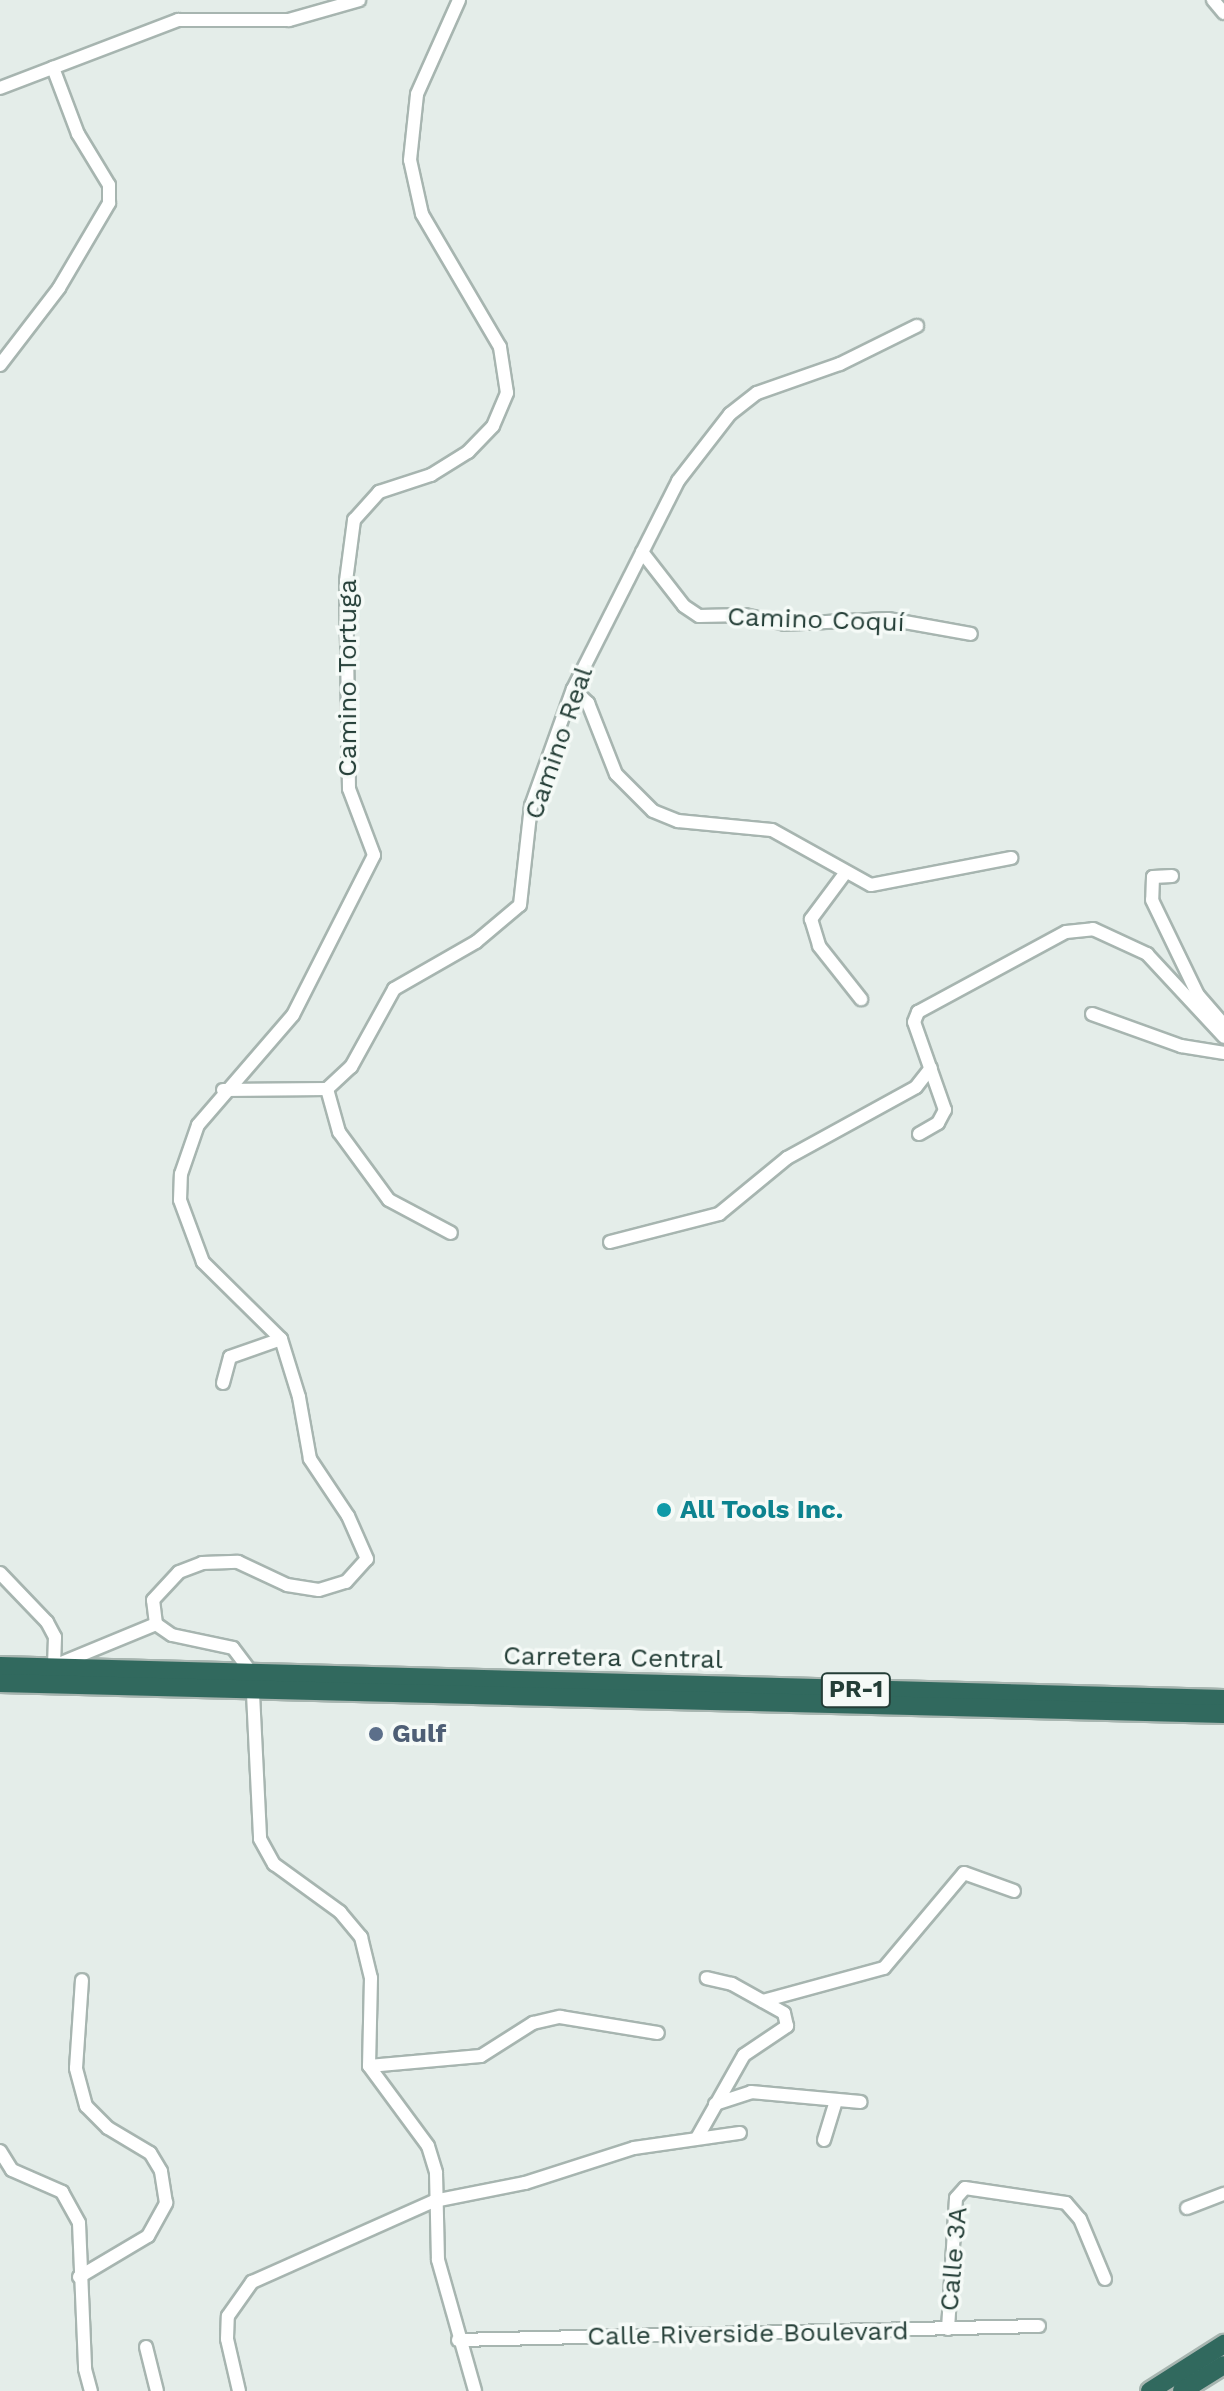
<!DOCTYPE html>
<html>
<head>
<meta charset="utf-8">
<style>
  body { margin:0 }
  #map { position:relative; width:1224px; height:2391px; overflow:hidden; background:#e4ede9; font-family:"Work Sans",sans-serif }
  div>[style] { position:absolute }
  .roads { filter:drop-shadow(2px 0 #a7b5b0) drop-shadow(-2px 0 #a7b5b0) drop-shadow(0 2px #a7b5b0) drop-shadow(0 -2px #a7b5b0) }
  .minor>* { height:12px; margin:-6px; padding:0 6px; transform-origin:6px; border-radius:6px; background:#fff }
  .highway>* { height:18px; margin:-9px; padding:0 9px; transform-origin:9px; border-radius:9px; background:#31695e }
  .dots>* { width:22px; height:22px; translate:-50% -50%; box-sizing:border-box; border:4px solid #f5faf7; border-radius:50% }
  span { translate:-50% -50%; white-space:nowrap; text-align:center; line-height:1.15; -webkit-text-stroke:7px #f5faf7; paint-order:stroke }
  .shield-label span { padding:2px 6px; background:#f5faf7; border:2px solid; border-radius:6px; -webkit-text-stroke-width:0 }
  .shield-label { font-size:24px; color:#243e37; font-weight:700 }
  .street-label { font-size:26px; color:#243e37 }
  .culture-label { font-size:26px; color:#0d838f; font-weight:700 }
  .left { translate:0 -50%; text-align:left }
  .service-label { font-size:26px; color:#4e5e75; font-weight:700 }
</style>
</head>
<body>
<div id="map">
  <div class="roads">
    <div class="minor">
      <i style="left:1213px;top:0;width:17px;rotate:50deg"></i>
      <i style="left:0;top:88px;width:191px;rotate:-20.9deg"></i>
      <i style="left:178px;top:20px;width:111px"></i>
      <i style="left:289px;top:20px;width:73px;rotate:-15.9deg"></i>
      <i style="left:0;top:365px;width:97px;rotate:-52.5deg"></i>
      <i style="left:59px;top:288px;width:99px;rotate:-59.5deg"></i>
      <i style="left:109px;top:203px;width:18px;rotate:-90deg"></i>
      <i style="left:109px;top:185px;width:60px;rotate:-121.3deg"></i>
      <i style="left:78px;top:134px;width:71px;rotate:-110.7deg"></i>
      <i style="left:642px;top:552px;width:68px;rotate:52.1deg"></i>
      <i style="left:684px;top:606px;width:18px;rotate:34deg"></i>
      <i style="left:699px;top:616px;width:46px;rotate:-1.2deg"></i>
      <i style="left:745px;top:615px;width:41px;rotate:12.7deg"></i>
      <i style="left:785px;top:624px;width:103px;rotate:-2.8deg"></i>
      <i style="left:888px;top:619px;width:84px;rotate:10.2deg"></i>
      <i style="left:573px;top:689px;width:21px;rotate:43deg"></i>
      <i style="left:588px;top:703px;width:76px;rotate:68.5deg"></i>
      <i style="left:616px;top:774px;width:52px;rotate:45deg"></i>
      <i style="left:653px;top:811px;width:27px;rotate:22deg"></i>
      <i style="left:678px;top:821px;width:94px;rotate:5.5deg"></i>
      <i style="left:772px;top:830px;width:113px;rotate:29.1deg"></i>
      <i style="left:871px;top:885px;width:143px;rotate:-10.9deg"></i>
      <i style="left:846px;top:872px;width:59px;rotate:126.7deg"></i>
      <i style="left:811px;top:919px;width:28px;rotate:73deg"></i>
      <i style="left:819px;top:946px;width:68px;rotate:51.6deg"></i>
      <i style="left:1172px;top:876px;width:19px;rotate:177deg"></i>
      <i style="left:1153px;top:877px;width:23px;rotate:92deg"></i>
      <i style="left:1152px;top:900px;width:106px;rotate:64.2deg"></i>
      <i style="left:1198px;top:995px;width:40px;rotate:49deg"></i>
      <i style="left:1092px;top:1014px;width:95px;rotate:19.8deg"></i>
      <i style="left:1181px;top:1046px;width:44px;rotate:9.2deg"></i>
      <i style="left:327px;top:1089px;width:45px;rotate:74.4deg"></i>
      <i style="left:339px;top:1132px;width:84px;rotate:53.7deg"></i>
      <i style="left:389px;top:1200px;width:70px;rotate:28deg"></i>
      <i style="left:223px;top:1090px;width:104px;rotate:-0.6deg"></i>
      <i style="left:327px;top:1089px;width:33px;rotate:-43deg"></i>
      <i style="left:351px;top:1067px;width:89px;rotate:-61.1deg"></i>
      <i style="left:394px;top:989px;width:95px;rotate:-29.8deg"></i>
      <i style="left:476px;top:942px;width:57px;rotate:-40.1deg"></i>
      <i style="left:520px;top:905px;width:100px;rotate:-83.7deg"></i>
      <i style="left:531px;top:806px;width:124px;rotate:-70.3deg"></i>
      <i style="left:573px;top:689px;width:233px;rotate:-63.2deg"></i>
      <i style="left:678px;top:481px;width:85px;rotate:-52.2deg"></i>
      <i style="left:730px;top:414px;width:34px;rotate:-38deg"></i>
      <i style="left:757px;top:393px;width:88px;rotate:-19.3deg"></i>
      <i style="left:840px;top:364px;width:86px;rotate:-26.3deg"></i>
      <i style="left:919px;top:1134px;width:22px;rotate:-30deg"></i>
      <i style="left:938px;top:1123px;width:15px;rotate:-62deg"></i>
      <i style="left:945px;top:1110px;width:93px;rotate:-109.4deg"></i>
      <i style="left:914px;top:1022px;width:11px;rotate:-68deg"></i>
      <i style="left:918px;top:1012px;width:168px;rotate:-28.4deg"></i>
      <i style="left:1066px;top:932px;width:27px;rotate:-6deg"></i>
      <i style="left:1093px;top:929px;width:60px;rotate:24.8deg"></i>
      <i style="left:1147px;top:954px;width:113px;rotate:47.1deg"></i>
      <i style="left:610px;top:1242px;width:113px;rotate:-14.4deg"></i>
      <i style="left:719px;top:1214px;width:88px;rotate:-39.5deg"></i>
      <i style="left:787px;top:1158px;width:147px;rotate:-28.8deg"></i>
      <i style="left:916px;top:1087px;width:24px;rotate:-52deg"></i>
      <i style="left:223px;top:1383px;width:27px;rotate:-75deg"></i>
      <i style="left:230px;top:1357px;width:54px;rotate:-19.4deg"></i>
      <i style="left:0;top:1573px;width:68px;rotate:46.2deg"></i>
      <i style="left:47px;top:1622px;width:17px;rotate:62deg"></i>
      <i style="left:55px;top:1637px;width:29px;rotate:92deg"></i>
      <i style="left:54px;top:1666px;width:110px;rotate:-22.4deg"></i>
      <i style="left:156px;top:1624px;width:24px;rotate:-97deg"></i>
      <i style="left:153px;top:1600px;width:38px;rotate:-47deg"></i>
      <i style="left:179px;top:1572px;width:25px;rotate:-21deg"></i>
      <i style="left:202px;top:1563px;width:36px;rotate:-2deg"></i>
      <i style="left:238px;top:1562px;width:54px;rotate:25.1deg"></i>
      <i style="left:287px;top:1585px;width:32px;rotate:9deg"></i>
      <i style="left:319px;top:1590px;width:28px;rotate:-17deg"></i>
      <i style="left:346px;top:1582px;width:31px;rotate:-48deg"></i>
      <i style="left:367px;top:1559px;width:47px;rotate:-113.8deg"></i>
      <i style="left:348px;top:1516px;width:69px;rotate:-123.7deg"></i>
      <i style="left:310px;top:1459px;width:63px;rotate:-100.1deg"></i>
      <i style="left:299px;top:1397px;width:61px;rotate:-107.2deg"></i>
      <i style="left:281px;top:1339px;width:110px;rotate:-135.4deg"></i>
      <i style="left:203px;top:1262px;width:66px;rotate:-110.4deg"></i>
      <i style="left:180px;top:1200px;width:26px;rotate:-88deg"></i>
      <i style="left:181px;top:1174px;width:52px;rotate:-70.9deg"></i>
      <i style="left:198px;top:1125px;width:145px;rotate:-49.2deg"></i>
      <i style="left:293px;top:1015px;width:179px;rotate:-63.1deg"></i>
      <i style="left:374px;top:855px;width:71px;rotate:-110.7deg"></i>
      <i style="left:349px;top:789px;width:208px;rotate:-90.8deg"></i>
      <i style="left:346px;top:581px;width:62px;rotate:-82.5deg"></i>
      <i style="left:354px;top:520px;width:38px;rotate:-48deg"></i>
      <i style="left:379px;top:492px;width:55px;rotate:-18.1deg"></i>
      <i style="left:431px;top:475px;width:44px;rotate:-31.9deg"></i>
      <i style="left:468px;top:452px;width:36px;rotate:-46deg"></i>
      <i style="left:493px;top:426px;width:36px;rotate:-67deg"></i>
      <i style="left:507px;top:393px;width:47px;rotate:-98.7deg"></i>
      <i style="left:500px;top:347px;width:154px;rotate:-120.4deg"></i>
      <i style="left:422px;top:214px;width:55px;rotate:-102.5deg"></i>
      <i style="left:410px;top:160px;width:66px;rotate:-83.9deg"></i>
      <i style="left:417px;top:94px;width:103px;rotate:-65.9deg"></i>
      <i style="left:156px;top:1624px;width:19px;rotate:35deg"></i>
      <i style="left:172px;top:1635px;width:62px;rotate:12deg"></i>
      <i style="left:233px;top:1648px;width:31px;rotate:53deg"></i>
      <i style="left:252px;top:1673px;width:166px;rotate:87.2deg"></i>
      <i style="left:260px;top:1839px;width:29px;rotate:61deg"></i>
      <i style="left:274px;top:1864px;width:82px;rotate:36deg"></i>
      <i style="left:340px;top:1912px;width:33px;rotate:50deg"></i>
      <i style="left:361px;top:1937px;width:42px;rotate:76.3deg"></i>
      <i style="left:371px;top:1978px;width:88px;rotate:91.3deg"></i>
      <i style="left:369px;top:2066px;width:99px;rotate:53.6deg"></i>
      <i style="left:428px;top:2146px;width:28px;rotate:73deg"></i>
      <i style="left:436px;top:2173px;width:87px;rotate:88.7deg"></i>
      <i style="left:438px;top:2260px;width:136px;rotate:74.2deg"></i>
      <i style="left:763px;top:2001px;width:125px;rotate:-15.3deg"></i>
      <i style="left:884px;top:1968px;width:124px;rotate:-49.9deg"></i>
      <i style="left:964px;top:1873px;width:53px;rotate:19.8deg"></i>
      <i style="left:369px;top:2066px;width:112px;rotate:-5.1deg"></i>
      <i style="left:481px;top:2056px;width:62px;rotate:-32.4deg"></i>
      <i style="left:533px;top:2023px;width:28px;rotate:-13deg"></i>
      <i style="left:560px;top:2017px;width:99px;rotate:9.3deg"></i>
      <i style="left:715px;top:2104px;width:38px;rotate:-18deg"></i>
      <i style="left:751px;top:2092px;width:110px;rotate:5.2deg"></i>
      <i style="left:697px;top:2138px;width:95px;rotate:-60.5deg"></i>
      <i style="left:744px;top:2055px;width:52px;rotate:-34deg"></i>
      <i style="left:787px;top:2026px;width:13px;rotate:-103deg"></i>
      <i style="left:784px;top:2013px;width:60px;rotate:-150.9deg"></i>
      <i style="left:732px;top:1984px;width:26px;rotate:-167deg"></i>
      <i style="left:824px;top:2140px;width:39px;rotate:-73deg"></i>
      <i style="left:0;top:2151px;width:22px;rotate:58deg"></i>
      <i style="left:12px;top:2170px;width:55px;rotate:23.7deg"></i>
      <i style="left:62px;top:2192px;width:35px;rotate:61deg"></i>
      <i style="left:79px;top:2223px;width:146px;rotate:87.6deg"></i>
      <i style="left:85px;top:2369px;width:23px;rotate:75deg"></i>
      <i style="left:1187px;top:2208px;width:40px;rotate:-21deg"></i>
      <i style="left:79px;top:2277px;width:80px;rotate:-30.7deg"></i>
      <i style="left:148px;top:2236px;width:38px;rotate:-61deg"></i>
      <i style="left:166px;top:2203px;width:32px;rotate:-99deg"></i>
      <i style="left:161px;top:2171px;width:21px;rotate:-121deg"></i>
      <i style="left:150px;top:2153px;width:49px;rotate:-149.2deg"></i>
      <i style="left:108px;top:2128px;width:31px;rotate:-135deg"></i>
      <i style="left:86px;top:2106px;width:39px;rotate:-105deg"></i>
      <i style="left:76px;top:2068px;width:88px;rotate:-86.1deg"></i>
      <i style="left:948px;top:2329px;width:131px;rotate:-86.5deg"></i>
      <i style="left:956px;top:2198px;width:13px;rotate:-48deg"></i>
      <i style="left:965px;top:2188px;width:102px;rotate:8.4deg"></i>
      <i style="left:1066px;top:2203px;width:21px;rotate:49deg"></i>
      <i style="left:1080px;top:2219px;width:65px;rotate:67.4deg"></i>
      <i style="left:458px;top:2340px;width:581px;rotate:-1.38deg"></i>
      <i style="left:146px;top:2347px;width:45px;rotate:76deg"></i>
      <i style="left:239px;top:2391px;width:53px;rotate:-103deg"></i>
      <i style="left:227px;top:2339px;width:23px;rotate:-88deg"></i>
      <i style="left:228px;top:2316px;width:42px;rotate:-54.8deg"></i>
      <i style="left:252px;top:2282px;width:199px;rotate:-24deg"></i>
      <i style="left:434px;top:2201px;width:93px;rotate:-11.2deg"></i>
      <i style="left:525px;top:2183px;width:114px;rotate:-17.8deg"></i>
      <i style="left:634px;top:2148px;width:107px;rotate:-8.1deg"></i>
    </div>
    <div class="highway">
      <i style="left:0;top:1666px;width:1224px;rotate:1.54deg"></i>
      <i style="left:0;top:1683px;width:1224px;rotate:1.45deg"></i>
      <i style="left:1150px;top:2391px;width:88px;rotate:-32.4deg"></i>
      <i style="left:1182px;top:2391px;width:49px;rotate:-31.8deg"></i>
    </div>
  </div>
  <div class="dots">
    <i style="left:664px;top:1510px;background:#0f9aa8"></i>
    <i style="left:376px;top:1734px;background:#5c6f8a"></i>
  </div>
  <div class="shield-label">
    <span style="left:856px;top:1690px">PR-1</span>
  </div>
  <div class="street-label">
    <span style="left:816px;top:620px;rotate:2deg">Camino Coquí</span>
    <span style="left:348px;top:678px;rotate:-90deg">Camino Tortuga</span>
    <span style="left:559px;top:743px;rotate:-71deg">Camino Real</span>
    <span style="left:613px;top:1658px;rotate:1deg">Carretera Central</span>
    <span style="left:954px;top:2259px;rotate:-85deg">Calle 3A</span>
    <span style="left:748px;top:2334px;rotate:-1deg">Calle Riverside Boulevard</span>
  </div>
  <div class="culture-label">
    <span class="left" style="left:680px;top:1510px">All Tools Inc.</span>
  </div>
  <div class="service-label">
    <span class="left" style="left:392px;top:1734px">Gulf</span>
  </div>
</div>
</body>
</html>
